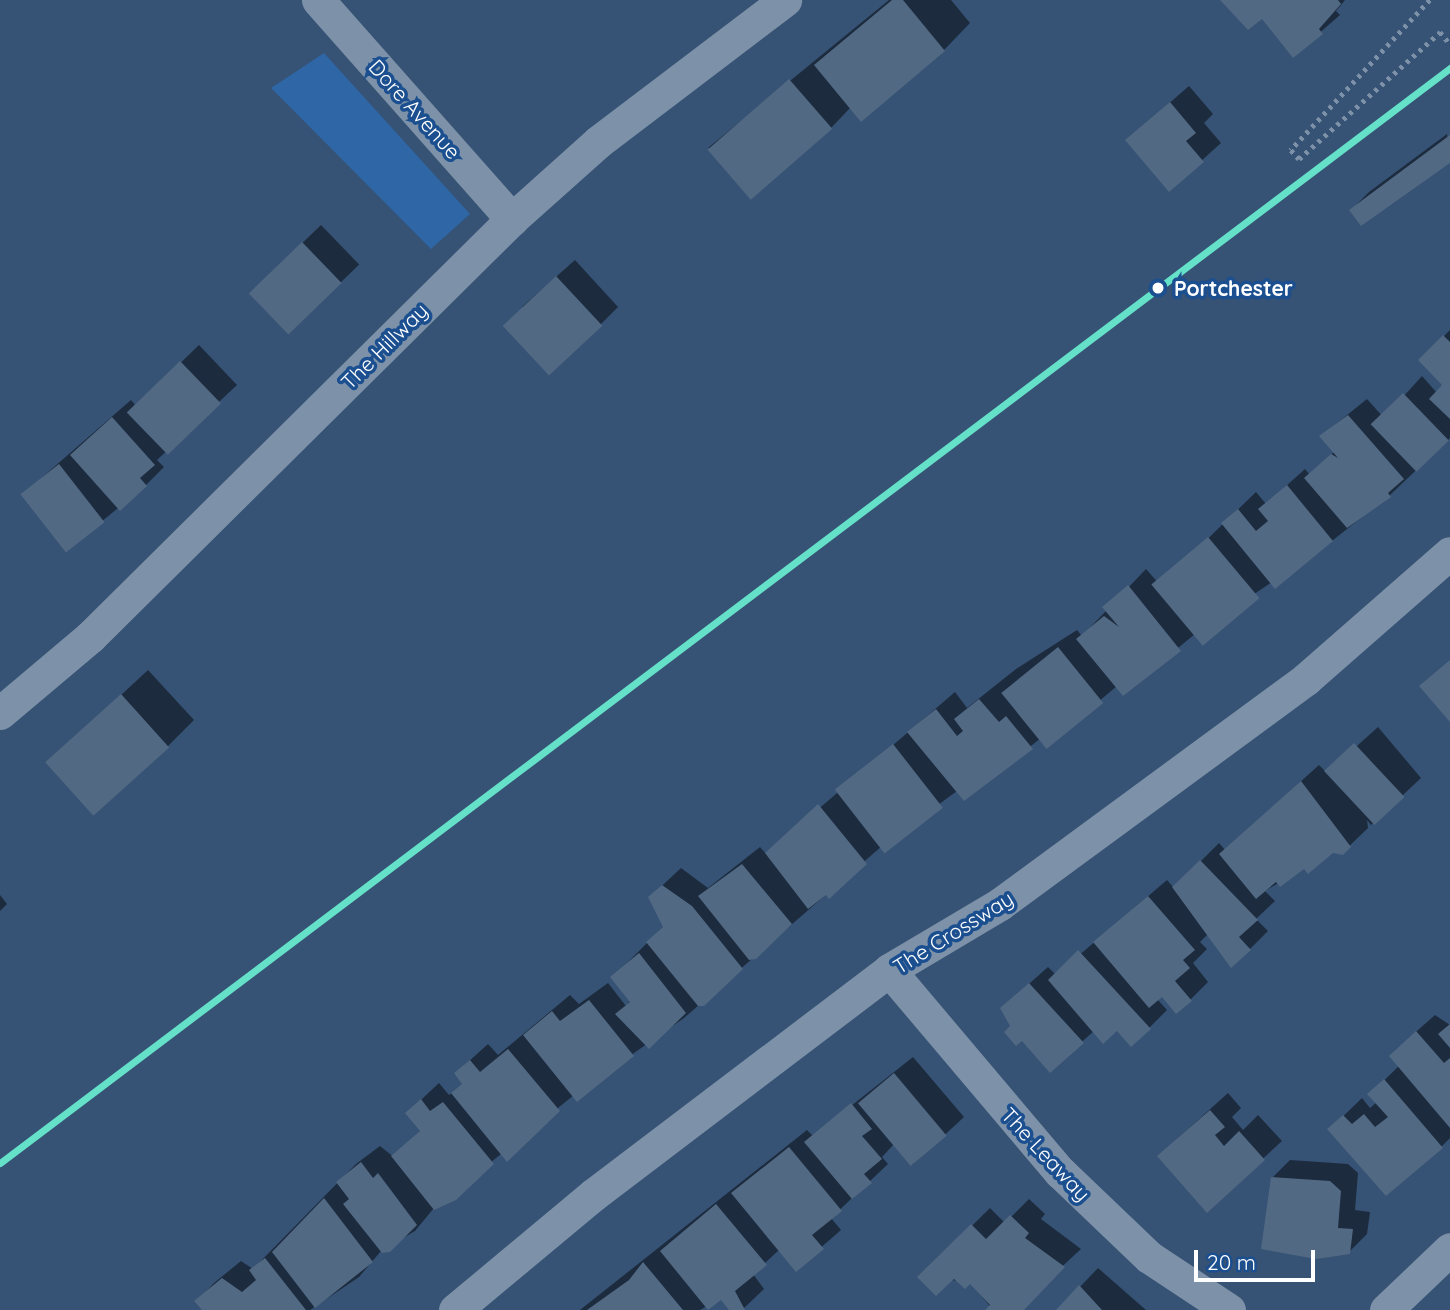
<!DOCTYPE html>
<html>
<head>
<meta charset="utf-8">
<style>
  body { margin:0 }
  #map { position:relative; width:1450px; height:1310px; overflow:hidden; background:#365274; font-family:Quicksand,sans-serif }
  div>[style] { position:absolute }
  .green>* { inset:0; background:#2f66a5 }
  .shadow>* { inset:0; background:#0007; transform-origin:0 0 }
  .building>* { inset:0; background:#526984; transform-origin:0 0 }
  .path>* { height:4.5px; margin-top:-2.25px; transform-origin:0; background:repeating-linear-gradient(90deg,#7d92a8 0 3.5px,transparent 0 8.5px) }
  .street>* { height:33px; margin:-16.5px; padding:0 16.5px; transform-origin:16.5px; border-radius:16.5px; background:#7d92a8 }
  .rail-1>* { height:7px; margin:-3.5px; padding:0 3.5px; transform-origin:3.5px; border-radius:3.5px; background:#66e1c9 }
  .dots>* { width:19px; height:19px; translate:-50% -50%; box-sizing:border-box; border:4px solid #1b4f8f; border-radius:50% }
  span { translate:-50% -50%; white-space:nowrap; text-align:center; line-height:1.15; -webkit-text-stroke:7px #1b4f8f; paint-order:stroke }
  .street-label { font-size:21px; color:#fff }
  .stop-label { font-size:21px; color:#fff; font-weight:700 }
  .left { translate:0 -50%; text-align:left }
  .scale { position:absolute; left:1194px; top:1250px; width:121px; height:32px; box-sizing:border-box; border:4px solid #fff; border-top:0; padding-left:9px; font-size:21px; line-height:24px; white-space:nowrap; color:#fff; -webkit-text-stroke:5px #1b4f8f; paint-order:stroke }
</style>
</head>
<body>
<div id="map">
  <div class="green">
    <i style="clip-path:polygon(324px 53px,470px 214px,431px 249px,271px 88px)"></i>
  </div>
  <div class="shadow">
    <i style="clip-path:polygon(889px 0,951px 0,970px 23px,944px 50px,851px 107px,831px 128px,708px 148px)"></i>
    <i style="clip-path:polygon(1224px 0,1345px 0,1336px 11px,1340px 15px,1293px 56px,1262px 17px)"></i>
    <i style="clip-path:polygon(1189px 86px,1213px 114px,1204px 123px,1221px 143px,1169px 190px,1127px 140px)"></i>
    <i style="clip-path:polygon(1447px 134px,1450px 161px,1351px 210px,1369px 192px)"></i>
    <i style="left:321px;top:225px;width:55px;height:98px;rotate:46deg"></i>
    <i style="clip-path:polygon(575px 260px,618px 307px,600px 325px,522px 307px)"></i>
    <i style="clip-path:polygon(1450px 330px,1450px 438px,1390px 495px,1275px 586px,1272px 582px,1195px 634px,1123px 693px,1117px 686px,1047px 745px,1041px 738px,964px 799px,957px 791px,882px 846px,684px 1018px,574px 1095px,434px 1208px,415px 1231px,381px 1251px,359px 1277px,310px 1310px,204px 1310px,197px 1301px,214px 1283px,241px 1261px,253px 1269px,356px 1164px,380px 1146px,395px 1158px,421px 1130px,407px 1113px,439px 1083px,449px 1095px,459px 1088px,463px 1083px,456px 1073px,488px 1044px,498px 1055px,570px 995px,579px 1004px,608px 983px,626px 1006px,631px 1000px,613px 977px,664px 926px,650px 897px,681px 868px,708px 888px,760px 847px,766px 854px,955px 692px,967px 708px,1016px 669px,1077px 630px,1082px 636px,1146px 569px,1160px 585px,1256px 492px,1266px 504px,1305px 469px,1310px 475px,1335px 451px,1321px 436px,1367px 399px,1384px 418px,1422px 376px,1437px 393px,1445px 385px,1420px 360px)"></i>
    <i style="clip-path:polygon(199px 345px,237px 385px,157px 460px,164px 467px,146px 485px,67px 550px,23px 494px,131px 400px,136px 406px)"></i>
    <i style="clip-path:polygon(148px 670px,194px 720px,168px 746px,48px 763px)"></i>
    <i style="clip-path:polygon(1378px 727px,1421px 778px,1371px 825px,1367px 820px,1368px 828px,1342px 853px,1332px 851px,1265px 891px,1275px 901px,1256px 919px,1268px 931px,1250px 949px,1208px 934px,1200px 942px,1207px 949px,1193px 963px,1208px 982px,1190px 1000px,1163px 994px,1157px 999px,1167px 1010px,1149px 1028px,1094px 1031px,1050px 1070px,1012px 1026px,1021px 991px,1048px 967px,1056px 975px,1167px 880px,1174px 888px,1219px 843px,1225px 850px,1319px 765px,1327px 773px)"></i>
    <i style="clip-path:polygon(0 895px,7px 904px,0 911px)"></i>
    <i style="clip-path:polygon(1435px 1015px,1450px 1025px,1450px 1138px,1441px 1147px,1330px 1129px,1362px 1098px,1370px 1108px,1377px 1102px,1370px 1094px,1400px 1065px,1409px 1038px)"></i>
    <i style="clip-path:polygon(913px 1057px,964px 1117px,912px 1165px,894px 1144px,882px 1157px,888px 1164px,831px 1218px,841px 1230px,796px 1269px,780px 1249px,753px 1274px,764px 1289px,742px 1310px,731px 1310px,721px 1298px,700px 1310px,580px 1310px,807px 1130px,813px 1136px)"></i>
    <i style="clip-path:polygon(1228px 1093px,1241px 1108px,1232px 1117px,1243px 1130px,1258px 1115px,1282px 1141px,1207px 1210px,1177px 1139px)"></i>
    <i style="clip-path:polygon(1290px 1160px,1348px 1164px,1358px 1173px,1355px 1210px,1370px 1212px,1367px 1234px,1349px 1252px,1272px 1178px)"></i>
    <i style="clip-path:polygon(1029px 1199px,1045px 1214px,1041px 1219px,1081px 1249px,1015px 1310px,993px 1310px,970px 1282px,920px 1277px,990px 1208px,1005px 1223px)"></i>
    <i style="clip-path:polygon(1098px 1268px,1146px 1310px,1058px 1310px)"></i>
  </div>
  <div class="building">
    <i style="clip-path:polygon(892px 0,903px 0,945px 51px,861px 122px,814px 65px)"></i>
    <i style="clip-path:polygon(1220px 0,1338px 0,1341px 4px,1319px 29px,1323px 34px,1293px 58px,1262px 19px,1248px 30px)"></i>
    <i style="left:789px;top:79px;width:66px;height:108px;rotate:49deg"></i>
    <i style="clip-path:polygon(1170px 102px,1196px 133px,1186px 141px,1204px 162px,1169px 192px,1125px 140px)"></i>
    <i style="clip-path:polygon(1450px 135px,1450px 163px,1361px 226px,1349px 210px)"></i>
    <i style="left:302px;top:242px;width:57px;height:74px;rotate:46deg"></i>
    <i style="left:556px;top:276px;width:68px;height:73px;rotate:47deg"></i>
    <i style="clip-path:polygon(1443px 335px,1450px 342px,1450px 419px,1429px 399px,1442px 385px,1418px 360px)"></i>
    <i style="left:180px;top:361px;width:59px;height:74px;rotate:46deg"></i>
    <i style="left:1403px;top:393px;width:66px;height:45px;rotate:46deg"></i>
    <i style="clip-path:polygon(1348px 415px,1404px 479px,1388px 493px,1391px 497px,1347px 528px,1304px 478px,1331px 454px,1338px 458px,1319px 436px)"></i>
    <i style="clip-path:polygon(112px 417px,155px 465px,140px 478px,147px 486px,120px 511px,70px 455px)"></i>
    <i style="left:59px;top:464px;width:74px;height:49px;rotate:52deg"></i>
    <i style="clip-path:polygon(1287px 485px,1333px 541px,1275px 589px,1221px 523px,1238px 509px,1256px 531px,1268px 521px,1258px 509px)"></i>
    <i style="left:1208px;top:537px;width:80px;height:74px;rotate:50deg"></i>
    <i style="clip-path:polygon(1128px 585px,1181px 651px,1123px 696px,1076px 639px,1104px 616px,1119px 627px,1102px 607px)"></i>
    <i style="left:1058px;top:647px;width:72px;height:73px;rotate:51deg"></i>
    <i style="clip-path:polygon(1450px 660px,1450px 722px,1419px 686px)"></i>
    <i style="left:121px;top:694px;width:72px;height:102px;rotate:48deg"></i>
    <i style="clip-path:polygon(979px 699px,999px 722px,1006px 716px,1033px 749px,964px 801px,907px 732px,936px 709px,957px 736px,963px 731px,954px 719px)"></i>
    <i style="left:1354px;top:743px;width:74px;height:41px;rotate:47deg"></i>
    <i style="left:893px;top:744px;width:81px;height:74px;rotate:52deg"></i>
    <i style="clip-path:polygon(1301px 781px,1351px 847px,1343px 855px,1333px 853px,1308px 874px,1304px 869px,1280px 887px,1276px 882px,1256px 899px,1219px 854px)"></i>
    <i style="clip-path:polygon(818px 804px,867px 864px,829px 899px,826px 895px,808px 909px,765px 853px)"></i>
    <i style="clip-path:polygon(1200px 860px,1258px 920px,1239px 937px,1251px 950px,1231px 968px,1172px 887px)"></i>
    <i style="clip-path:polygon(742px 864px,792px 924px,756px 959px,749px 960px,698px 896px)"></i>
    <i style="clip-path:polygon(662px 885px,692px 906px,743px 969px,704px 1006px,698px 1006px,646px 942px,663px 927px,648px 897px)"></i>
    <i style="clip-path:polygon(1148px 896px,1195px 950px,1183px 960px,1190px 968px,1175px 981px,1192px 1001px,1176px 1014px,1162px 997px,1149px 1008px,1093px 942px)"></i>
    <i style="clip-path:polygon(1078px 950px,1151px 1029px,1131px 1047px,1117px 1031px,1103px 1044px,1048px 980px)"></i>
    <i style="clip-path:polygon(639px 953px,686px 1013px,649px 1049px,615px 1014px,630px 1002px,610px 977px)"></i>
    <i style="clip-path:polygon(1029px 983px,1084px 1043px,1050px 1073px,1022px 1041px,1016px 1046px,1004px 1032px,1010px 1026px,1000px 1008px)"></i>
    <i style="clip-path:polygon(589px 1000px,634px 1056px,577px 1102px,523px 1035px,552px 1011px,560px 1021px)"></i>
    <i style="clip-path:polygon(1450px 1024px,1450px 1048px,1438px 1034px)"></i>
    <i style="clip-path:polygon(1416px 1031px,1444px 1063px,1450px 1058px,1450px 1128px,1389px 1056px)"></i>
    <i style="clip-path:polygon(508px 1049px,560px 1111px,507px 1162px,451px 1093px,462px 1084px,454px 1073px,470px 1060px,480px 1072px)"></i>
    <i style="left:894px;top:1073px;width:82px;height:47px;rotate:50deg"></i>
    <i style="clip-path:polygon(1384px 1079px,1443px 1148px,1386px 1196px,1327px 1129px,1343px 1115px,1352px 1124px,1364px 1114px,1375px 1127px,1388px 1117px,1367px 1094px)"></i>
    <i style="clip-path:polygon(421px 1099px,430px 1111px,443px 1102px,494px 1164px,456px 1200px,434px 1210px,391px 1156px,420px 1131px,405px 1113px)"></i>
    <i style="clip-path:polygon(851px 1103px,872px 1129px,862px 1136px,882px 1159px,864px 1174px,872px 1183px,852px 1199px,804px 1142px)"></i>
    <i style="clip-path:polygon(1210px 1110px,1225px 1127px,1215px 1135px,1224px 1146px,1239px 1131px,1265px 1160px,1207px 1213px,1157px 1156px)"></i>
    <i style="clip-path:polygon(789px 1147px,842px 1211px,812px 1235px,824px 1249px,796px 1272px,731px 1193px)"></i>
    <i style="clip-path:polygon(361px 1162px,373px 1178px,378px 1173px,417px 1225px,390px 1252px,382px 1253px,343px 1204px,349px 1199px,336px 1182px)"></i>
    <i style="clip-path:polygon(1271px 1177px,1330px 1181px,1341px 1191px,1338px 1228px,1353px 1229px,1350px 1254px,1316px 1259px,1261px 1249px)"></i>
    <i style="clip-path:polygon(324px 1198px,373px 1262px,315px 1308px,272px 1252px)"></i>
    <i style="clip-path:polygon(716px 1204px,767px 1265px,735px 1291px,745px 1310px,729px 1310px,721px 1300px,708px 1310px,660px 1251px)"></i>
    <i style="clip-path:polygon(1010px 1215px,1029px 1233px,1025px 1238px,1065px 1267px,1024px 1310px,985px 1310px,990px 1305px,970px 1284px,965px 1289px,954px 1279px,936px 1296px,917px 1277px,971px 1224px,986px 1239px)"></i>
    <i style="clip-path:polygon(265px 1258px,306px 1310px,202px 1310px,194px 1301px,222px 1278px,242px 1292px,256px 1280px,249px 1270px)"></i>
    <i style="clip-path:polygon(643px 1262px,683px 1310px,587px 1310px,629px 1280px)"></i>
    <i style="clip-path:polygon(1079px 1285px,1102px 1310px,1056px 1310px)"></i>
  </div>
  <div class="path">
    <i style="left:1430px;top:0;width:205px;rotate:132.8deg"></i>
    <i style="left:1291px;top:150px;width:12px;rotate:48deg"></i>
    <i style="left:1299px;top:159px;width:190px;rotate:-42deg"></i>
    <i style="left:1440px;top:32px;width:16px;rotate:50deg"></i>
  </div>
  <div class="street">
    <i style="left:318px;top:0;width:293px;rotate:48.5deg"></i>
    <i style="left:0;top:713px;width:118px;rotate:-40.2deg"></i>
    <i style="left:90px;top:637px;width:594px;rotate:-44.73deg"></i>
    <i style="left:512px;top:219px;width:115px;rotate:-41.8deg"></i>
    <i style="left:598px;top:142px;width:235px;rotate:-37.2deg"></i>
    <i style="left:889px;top:970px;width:265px;rotate:49.8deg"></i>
    <i style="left:1060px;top:1172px;width:123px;rotate:43.7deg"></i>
    <i style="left:1149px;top:1257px;width:96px;rotate:33.5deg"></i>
    <i style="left:455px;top:1310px;width:180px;rotate:-39.8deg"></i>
    <i style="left:593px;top:1195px;width:372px;rotate:-37.2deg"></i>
    <i style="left:889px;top:970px;width:129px;rotate:-30.7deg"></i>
    <i style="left:1000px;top:904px;width:380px;rotate:-36.3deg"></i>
    <i style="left:1306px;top:679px;width:191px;rotate:-41.2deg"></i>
    <i style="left:1386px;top:1310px;width:88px;rotate:-43.6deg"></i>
  </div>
  <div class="rail-1">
    <i style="left:0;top:1163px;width:1817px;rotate:-37.06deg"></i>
  </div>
  <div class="dots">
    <i style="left:1158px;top:288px;background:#fff"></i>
  </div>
  <div class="street-label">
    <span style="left:415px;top:109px;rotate:48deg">Dore Avenue</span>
    <span style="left:384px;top:346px;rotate:-45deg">The Hillway</span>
    <span style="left:953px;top:932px;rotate:-32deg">The Crossway</span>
    <span style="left:1046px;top:1154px;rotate:47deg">The Leaway</span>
  </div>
  <div class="stop-label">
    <span class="left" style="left:1174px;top:288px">Portchester</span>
  </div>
  <div class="scale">20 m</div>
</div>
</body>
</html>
